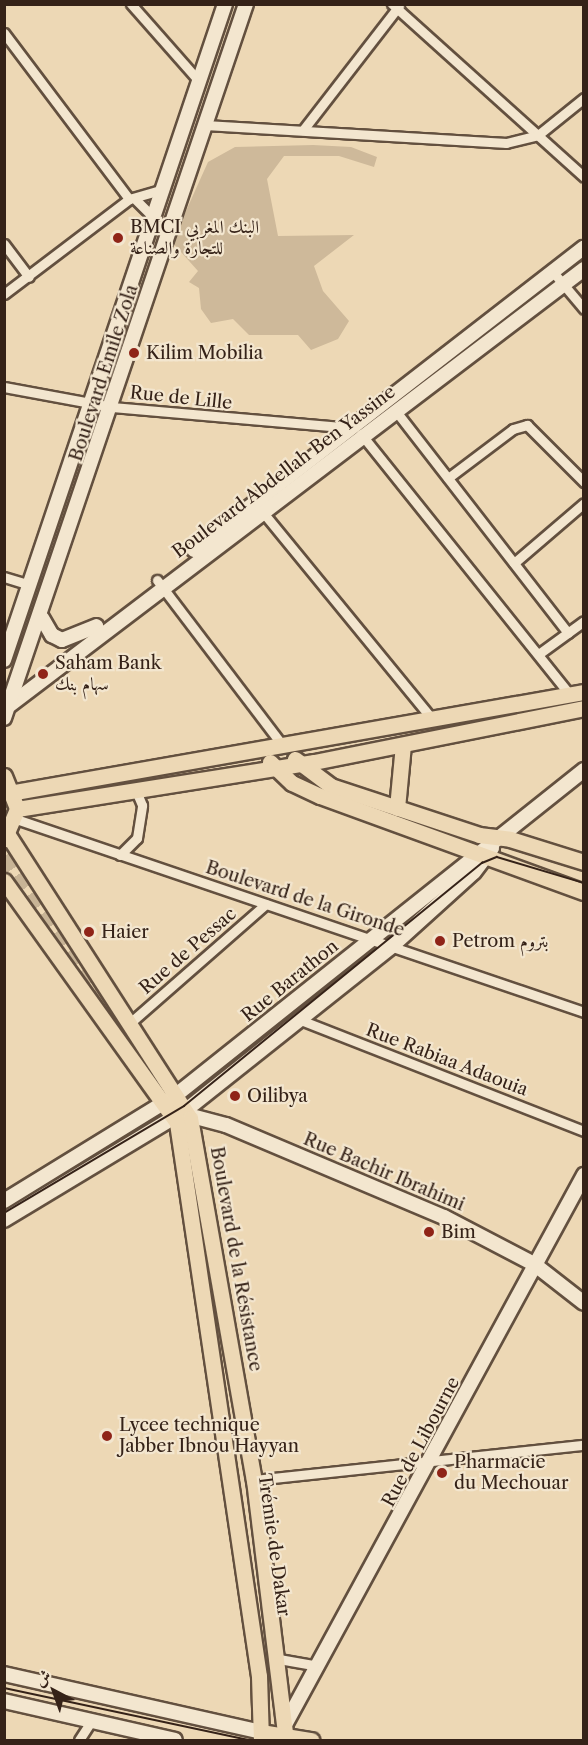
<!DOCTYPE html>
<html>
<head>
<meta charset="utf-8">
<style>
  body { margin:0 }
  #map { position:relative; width:588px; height:1745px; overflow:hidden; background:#edd8b5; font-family:"Libre Caslon Text",Amiri,serif }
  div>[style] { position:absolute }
  .green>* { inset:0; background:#ceb99a }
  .primary-tunnel>* { height:15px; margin-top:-7.5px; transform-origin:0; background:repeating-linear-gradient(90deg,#c8b496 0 15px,transparent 0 23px) }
  .roads { filter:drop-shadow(2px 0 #63503f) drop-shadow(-2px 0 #63503f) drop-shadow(0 2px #63503f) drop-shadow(0 -2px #63503f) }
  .street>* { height:9px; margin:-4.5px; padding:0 4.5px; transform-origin:4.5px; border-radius:4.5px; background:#f3e6cf }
  .secondary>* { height:14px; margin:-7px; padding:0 7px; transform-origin:7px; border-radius:7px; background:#f3e6cf }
  .primary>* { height:15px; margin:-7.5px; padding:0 7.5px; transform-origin:7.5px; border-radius:7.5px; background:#edd8b5 }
  .tram>* { height:1.5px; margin:-0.75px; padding:0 0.75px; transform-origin:0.75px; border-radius:0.75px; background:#352218 }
  .dots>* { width:16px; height:16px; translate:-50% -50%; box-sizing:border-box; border:3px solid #f3e6cf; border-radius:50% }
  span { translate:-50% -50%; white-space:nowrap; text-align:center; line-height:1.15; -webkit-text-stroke:4.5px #f3e6cf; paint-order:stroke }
  .poi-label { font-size:18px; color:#352218 }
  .left { translate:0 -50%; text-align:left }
  .street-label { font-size:18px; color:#352218 }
  .frame { position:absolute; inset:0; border:6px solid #352218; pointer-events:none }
  .north { position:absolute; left:24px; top:1661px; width:60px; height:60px; -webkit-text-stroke:4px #f3e6cf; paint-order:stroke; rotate:319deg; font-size:16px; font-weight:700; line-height:24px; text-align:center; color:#352218 }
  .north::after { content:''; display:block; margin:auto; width:21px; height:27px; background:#352218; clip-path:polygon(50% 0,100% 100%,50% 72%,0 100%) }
</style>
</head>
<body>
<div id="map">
  <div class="green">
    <i style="clip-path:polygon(313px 145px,351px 147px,377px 157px,374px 167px,339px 156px,284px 156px,267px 179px,278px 236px,354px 235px,314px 266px,323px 291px,349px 321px,338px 339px,311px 350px,298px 335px,249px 335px,233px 319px,211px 323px,201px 309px,199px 288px,189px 282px,198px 271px,172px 242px,208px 162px,235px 147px)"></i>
  </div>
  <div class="primary-tunnel">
    <i style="left:4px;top:856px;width:262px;rotate:56.1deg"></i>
  </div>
  <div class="roads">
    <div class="street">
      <i style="left:131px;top:4px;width:103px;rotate:48.6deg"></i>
      <i style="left:392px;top:4px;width:258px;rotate:42deg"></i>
      <i style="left:4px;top:33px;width:208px;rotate:53deg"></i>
      <i style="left:205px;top:125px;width:302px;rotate:3.4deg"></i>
      <i style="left:506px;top:143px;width:33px;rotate:-14deg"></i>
      <i style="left:538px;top:135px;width:59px;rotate:-38.8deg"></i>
      <i style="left:303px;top:130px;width:157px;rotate:-52.3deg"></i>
      <i style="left:134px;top:198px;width:28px;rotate:45deg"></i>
      <i style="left:4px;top:244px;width:41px;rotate:52.9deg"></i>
      <i style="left:553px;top:272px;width:48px;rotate:50deg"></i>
      <i style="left:4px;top:294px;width:157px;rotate:-37.2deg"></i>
      <i style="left:129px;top:199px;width:35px;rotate:-16deg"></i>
      <i style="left:4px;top:387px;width:110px;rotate:10.5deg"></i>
      <i style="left:112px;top:407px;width:239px;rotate:5deg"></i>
      <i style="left:395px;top:410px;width:282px;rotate:52.2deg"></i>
      <i style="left:361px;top:434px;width:333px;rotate:51.3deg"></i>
      <i style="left:448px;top:478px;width:81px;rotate:-37deg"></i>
      <i style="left:513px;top:429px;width:15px;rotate:-16deg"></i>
      <i style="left:527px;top:425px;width:81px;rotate:45deg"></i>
      <i style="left:261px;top:510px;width:271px;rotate:50.7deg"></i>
      <i style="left:514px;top:563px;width:92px;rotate:-40.6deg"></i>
      <i style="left:4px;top:577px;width:27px;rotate:17deg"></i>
      <i style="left:157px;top:580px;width:208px;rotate:52.8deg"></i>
      <i style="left:540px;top:653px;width:54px;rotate:-36deg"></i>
      <i style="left:16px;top:819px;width:600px;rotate:18.77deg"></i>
      <i style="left:120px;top:855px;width:24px;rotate:-45deg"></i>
      <i style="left:137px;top:838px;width:33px;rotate:-81deg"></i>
      <i style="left:142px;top:805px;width:15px;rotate:-113deg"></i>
      <i style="left:298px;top:1019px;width:307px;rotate:21.4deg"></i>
      <i style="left:131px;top:1022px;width:179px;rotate:-41.2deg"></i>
      <i style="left:254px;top:1480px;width:332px;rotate:-6.1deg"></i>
      <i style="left:279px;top:1659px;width:40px;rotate:10deg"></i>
      <i style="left:79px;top:1740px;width:24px;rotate:-57deg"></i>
    </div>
    <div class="secondary">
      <i style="left:194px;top:550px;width:493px;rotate:-37.8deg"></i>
      <i style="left:42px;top:618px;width:20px;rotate:60deg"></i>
      <i style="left:52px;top:635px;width:11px;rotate:27deg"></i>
      <i style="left:62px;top:640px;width:37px;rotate:-22deg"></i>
      <i style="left:4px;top:660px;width:692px;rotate:-71.38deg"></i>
      <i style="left:10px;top:705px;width:721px;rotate:-37.22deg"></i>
      <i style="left:4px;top:718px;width:754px;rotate:-71.28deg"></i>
      <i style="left:188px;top:1115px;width:39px;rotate:15deg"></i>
      <i style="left:226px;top:1125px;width:237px;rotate:22.9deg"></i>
      <i style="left:444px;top:1217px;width:102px;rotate:27.6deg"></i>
      <i style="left:534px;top:1264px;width:63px;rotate:38deg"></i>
      <i style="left:4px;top:1201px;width:202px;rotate:-31.6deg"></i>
      <i style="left:176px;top:1095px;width:522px;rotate:-38.54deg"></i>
      <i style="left:4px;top:1220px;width:213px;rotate:-31.1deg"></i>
      <i style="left:186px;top:1110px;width:263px;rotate:-38.5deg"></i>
      <i style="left:392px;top:946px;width:110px;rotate:-42.1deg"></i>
      <i style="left:474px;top:872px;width:30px;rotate:-53deg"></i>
      <i style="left:4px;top:1674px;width:264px;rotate:12.7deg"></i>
      <i style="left:4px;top:1701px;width:175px;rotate:12.8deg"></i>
      <i style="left:286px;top:1723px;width:624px;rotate:-61.46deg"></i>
    </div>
    <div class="primary">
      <i style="left:295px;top:759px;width:45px;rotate:36.9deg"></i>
      <i style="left:331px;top:786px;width:156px;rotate:18.3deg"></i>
      <i style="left:479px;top:835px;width:31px;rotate:7deg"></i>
      <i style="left:510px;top:839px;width:77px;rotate:17.3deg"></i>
      <i style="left:270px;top:762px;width:30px;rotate:44deg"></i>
      <i style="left:292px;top:783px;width:31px;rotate:25deg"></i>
      <i style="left:320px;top:796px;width:281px;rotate:20deg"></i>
      <i style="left:4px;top:776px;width:35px;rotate:68deg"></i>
      <i style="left:17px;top:809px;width:33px;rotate:113deg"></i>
      <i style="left:15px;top:792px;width:578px;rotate:-9.97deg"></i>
      <i style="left:397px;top:808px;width:63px;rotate:-84.6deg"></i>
      <i style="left:17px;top:809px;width:301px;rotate:-9deg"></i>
      <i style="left:314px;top:762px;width:275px;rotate:-11.3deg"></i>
      <i style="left:8px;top:835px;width:336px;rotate:57.3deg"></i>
      <i style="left:190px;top:1118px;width:368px;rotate:80deg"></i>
      <i style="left:254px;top:1480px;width:262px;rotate:83deg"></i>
      <i style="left:4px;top:881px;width:297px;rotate:54.4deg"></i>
      <i style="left:177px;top:1123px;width:559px;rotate:81.57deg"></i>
      <i style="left:259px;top:1676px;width:64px;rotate:88.2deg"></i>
      <i style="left:262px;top:1732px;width:50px;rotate:9.3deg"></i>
    </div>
  </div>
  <div class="tram">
    <i style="left:4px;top:1213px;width:209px;rotate:-30.7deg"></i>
    <i style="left:184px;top:1106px;width:385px;rotate:-39.2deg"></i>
    <i style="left:482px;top:863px;width:16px;rotate:-22deg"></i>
    <i style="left:497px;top:857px;width:91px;rotate:16.6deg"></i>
    <i style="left:4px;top:1688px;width:249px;rotate:12deg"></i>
  </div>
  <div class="dots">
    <i style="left:118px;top:238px;background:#8f2418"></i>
    <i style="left:134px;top:353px;background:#8f2418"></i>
    <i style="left:43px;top:674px;background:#8f2418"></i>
    <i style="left:89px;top:932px;background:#8f2418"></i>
    <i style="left:440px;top:941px;background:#8f2418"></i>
    <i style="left:235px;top:1096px;background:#8f2418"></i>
    <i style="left:429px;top:1232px;background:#8f2418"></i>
    <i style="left:107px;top:1436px;background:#8f2418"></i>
    <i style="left:442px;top:1473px;background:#8f2418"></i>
  </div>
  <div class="poi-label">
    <span class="left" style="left:130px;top:238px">BMCI البنك المغربي<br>للتجارة والصناعة</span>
    <span class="left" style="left:146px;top:353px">Kilim Mobilia</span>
    <span class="left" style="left:55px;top:674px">Saham Bank<br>سهام بنك</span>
    <span class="left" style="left:101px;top:932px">Haier</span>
    <span class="left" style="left:452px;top:941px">Petrom بتروم</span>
    <span class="left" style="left:247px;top:1096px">Oilibya</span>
    <span class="left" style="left:441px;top:1232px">Bim</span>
    <span class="left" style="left:119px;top:1436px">Lycee technique<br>Jabber Ibnou Hayyan</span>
    <span class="left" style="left:454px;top:1473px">Pharmacie<br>du Mechouar</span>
  </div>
  <div class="street-label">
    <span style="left:104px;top:373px;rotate:-72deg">Boulevard Emile Zola</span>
    <span style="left:181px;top:398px;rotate:6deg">Rue de Lille</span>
    <span style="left:284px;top:472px;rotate:-37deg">Boulevard Abdellah Ben Yassine</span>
    <span style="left:305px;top:899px;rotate:18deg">Boulevard de la Gironde</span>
    <span style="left:188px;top:951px;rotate:-41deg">Rue de Pessac</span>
    <span style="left:290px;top:981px;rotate:-39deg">Rue Barathon</span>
    <span style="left:447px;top:1060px;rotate:21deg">Rue Rabiaa Adaouia</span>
    <span style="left:384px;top:1172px;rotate:23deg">Rue Bachir Ibrahimi</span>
    <span style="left:236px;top:1259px;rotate:80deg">Boulevard de la Résistance</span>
    <span style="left:421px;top:1442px;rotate:-62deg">Rue de Libourne</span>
    <span style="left:274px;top:1545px;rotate:82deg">Trémie de Dakar</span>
  </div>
  <div class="frame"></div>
  <div class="north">ش</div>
</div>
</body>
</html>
